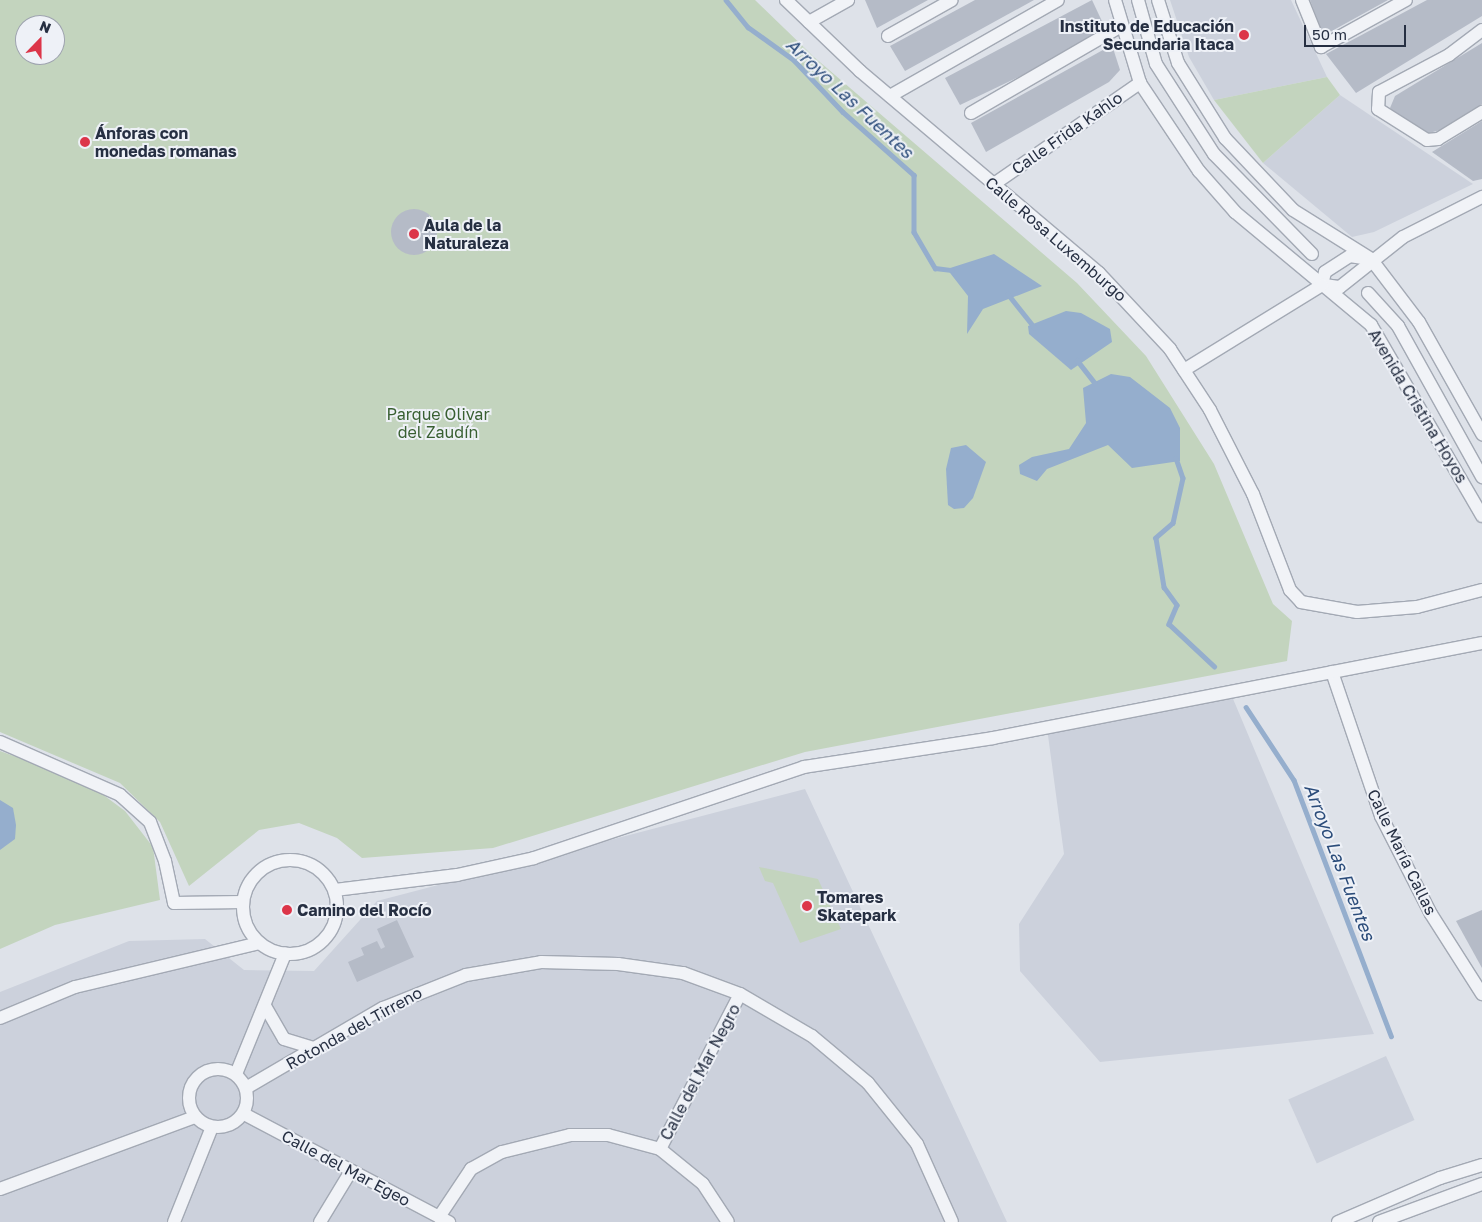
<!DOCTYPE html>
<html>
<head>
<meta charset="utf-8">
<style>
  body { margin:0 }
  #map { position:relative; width:1482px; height:1222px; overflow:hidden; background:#dee2e9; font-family:"Golos Text",sans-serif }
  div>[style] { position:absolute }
  .built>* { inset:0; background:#ccd1dc; transform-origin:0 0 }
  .green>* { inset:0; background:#c3d4be }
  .water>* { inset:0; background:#95aecd }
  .stream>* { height:4.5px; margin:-2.25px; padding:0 2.25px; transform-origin:2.25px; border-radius:2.25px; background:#95aecd }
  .building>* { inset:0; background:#b5bbc7 }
  .round { border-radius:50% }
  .roads { filter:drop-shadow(1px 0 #a3a9b4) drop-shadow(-1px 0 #a3a9b4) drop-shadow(0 1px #a3a9b4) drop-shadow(0 -1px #a3a9b4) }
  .minor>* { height:12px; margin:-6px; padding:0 6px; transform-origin:6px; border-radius:6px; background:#f1f3f7 }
  .minor>.ring { margin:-6px; padding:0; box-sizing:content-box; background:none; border:12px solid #f1f3f7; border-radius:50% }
  .dots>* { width:14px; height:14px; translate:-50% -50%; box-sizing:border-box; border:2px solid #eef1f7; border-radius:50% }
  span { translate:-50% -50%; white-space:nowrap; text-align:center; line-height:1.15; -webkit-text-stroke:4px #eef1f7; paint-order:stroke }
  .poi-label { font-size:16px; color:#262f42; font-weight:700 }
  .right { translate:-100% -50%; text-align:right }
  .left { translate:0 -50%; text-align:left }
  .street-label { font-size:16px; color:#262f42 }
  .park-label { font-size:16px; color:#385f31 }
  .water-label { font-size:18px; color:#2b4c7a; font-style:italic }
  .north { position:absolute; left:15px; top:15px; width:50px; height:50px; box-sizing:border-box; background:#eef1f7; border:1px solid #9ea3af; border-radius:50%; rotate:22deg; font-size:14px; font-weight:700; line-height:20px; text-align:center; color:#262f42 }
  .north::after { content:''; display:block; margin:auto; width:18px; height:22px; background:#dc3549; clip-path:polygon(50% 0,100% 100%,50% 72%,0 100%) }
  .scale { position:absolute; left:1304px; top:25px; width:102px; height:22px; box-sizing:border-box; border:2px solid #262f42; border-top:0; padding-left:6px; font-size:15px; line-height:18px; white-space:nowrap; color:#262f42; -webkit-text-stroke:4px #eef1f7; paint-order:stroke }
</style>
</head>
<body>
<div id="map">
  <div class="built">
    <i style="clip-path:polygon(1170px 0,1291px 0,1327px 77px,1214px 100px,1189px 57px)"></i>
    <i style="clip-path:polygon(1340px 95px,1473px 184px,1374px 232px,1352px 237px,1263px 163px)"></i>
    <i style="clip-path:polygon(1231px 694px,1374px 1034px,1100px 1062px,1020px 971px,1019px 924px,1064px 854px,1047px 728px)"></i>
    <i style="clip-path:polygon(805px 789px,1007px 1222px,0 1222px,0 992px,129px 941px,205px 939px,244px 970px,314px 971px,377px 901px)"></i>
    <i style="left:1386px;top:1056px;width:70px;height:107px;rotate:66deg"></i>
  </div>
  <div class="green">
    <i style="clip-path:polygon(evenodd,0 0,755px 0,814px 57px,1077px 283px,1146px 356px,1214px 464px,1273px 604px,1292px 621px,1287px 661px,805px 752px,493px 848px,362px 858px,337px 838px,299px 823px,259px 830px,189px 886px,160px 822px,120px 783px,0 732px,0 0,25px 25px,55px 25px,55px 55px,25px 55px,25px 25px)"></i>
    <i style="clip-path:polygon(1327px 77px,1340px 95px,1263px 163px,1214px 100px)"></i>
    <i style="clip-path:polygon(0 751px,86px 782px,125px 811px,153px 847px,160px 900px,55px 925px,0 949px)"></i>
    <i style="clip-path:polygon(759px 867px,818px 879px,841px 929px,800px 943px,773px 883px,765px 881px)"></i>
  </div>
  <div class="water">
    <i style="clip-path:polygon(994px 254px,1042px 286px,983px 309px,967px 334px,968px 296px,947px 269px)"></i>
    <i style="clip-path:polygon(1066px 311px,1081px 313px,1110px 329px,1112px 342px,1071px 370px,1029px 334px,1028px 326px)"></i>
    <i style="clip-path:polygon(1111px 374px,1130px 377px,1170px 408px,1180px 428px,1180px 461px,1132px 468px,1108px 445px,1047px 469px,1037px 481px,1020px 474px,1019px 465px,1032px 457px,1069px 449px,1086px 423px,1083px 388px)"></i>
    <i style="clip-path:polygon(966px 445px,986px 462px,973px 498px,964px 508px,954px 509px,948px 505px,946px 469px,951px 448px)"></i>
    <i style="clip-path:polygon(0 800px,13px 808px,16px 825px,15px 839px,0 850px)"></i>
  </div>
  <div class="stream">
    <i style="left:726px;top:0;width:35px;rotate:51deg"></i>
    <i style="left:748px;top:27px;width:57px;rotate:35.7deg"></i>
    <i style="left:794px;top:60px;width:71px;rotate:46.7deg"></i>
    <i style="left:843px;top:112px;width:95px;rotate:41.6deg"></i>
    <i style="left:914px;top:175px;width:57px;rotate:90deg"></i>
    <i style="left:914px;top:232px;width:42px;rotate:59.7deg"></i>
    <i style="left:935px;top:268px;width:17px;rotate:7deg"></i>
    <i style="left:1008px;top:294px;width:43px;rotate:51.5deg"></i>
    <i style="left:1077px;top:360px;width:29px;rotate:52deg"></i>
    <i style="left:1176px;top:458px;width:21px;rotate:71deg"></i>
    <i style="left:1183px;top:478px;width:46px;rotate:102.5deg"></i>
    <i style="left:1173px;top:523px;width:23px;rotate:139deg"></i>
    <i style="left:1156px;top:538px;width:50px;rotate:80.7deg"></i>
    <i style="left:1164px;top:587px;width:22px;rotate:54deg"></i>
    <i style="left:1177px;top:605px;width:21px;rotate:113deg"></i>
    <i style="left:1169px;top:624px;width:62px;rotate:43deg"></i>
    <i style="left:1246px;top:707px;width:87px;rotate:56.7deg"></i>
    <i style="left:1294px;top:780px;width:274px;rotate:69.2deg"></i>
  </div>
  <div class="building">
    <i style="clip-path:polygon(865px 0,928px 0,877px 28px)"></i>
    <i style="clip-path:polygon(975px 0,1034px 0,905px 71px,890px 46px)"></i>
    <i style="clip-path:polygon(1092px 0,1108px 34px,960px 105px,945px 78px)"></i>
    <i style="clip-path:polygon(1310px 0,1388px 0,1330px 32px,1321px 30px)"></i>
    <i style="clip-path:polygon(1427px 0,1482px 0,1482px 16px,1356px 93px,1326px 54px)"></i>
    <i style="clip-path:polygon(1482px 43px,1482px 104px,1444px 129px,1429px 133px,1401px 119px,1390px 108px,1395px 96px)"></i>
    <i style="clip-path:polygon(1112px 45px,1120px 70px,1109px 82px,986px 152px,971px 123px)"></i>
    <i style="clip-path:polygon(1482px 121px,1482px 179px,1473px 181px,1432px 152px)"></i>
    <i class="round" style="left:391px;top:209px;width:46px;height:46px"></i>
    <i style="clip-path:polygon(1482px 910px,1482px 968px,1456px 921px)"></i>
    <i style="clip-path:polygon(397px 920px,414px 957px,357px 982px,348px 962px,364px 955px,361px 948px,377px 941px,381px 949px,385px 947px,377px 929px)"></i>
  </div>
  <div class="roads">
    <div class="minor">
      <i style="left:786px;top:0;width:103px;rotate:43.8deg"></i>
      <i style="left:860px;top:71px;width:313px;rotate:40.2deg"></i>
      <i style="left:1099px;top:273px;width:104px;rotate:46.9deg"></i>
      <i style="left:1170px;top:349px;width:73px;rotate:56.7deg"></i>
      <i style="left:1210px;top:410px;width:94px;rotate:62.9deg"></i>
      <i style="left:1253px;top:494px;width:103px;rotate:68.9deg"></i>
      <i style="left:1290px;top:590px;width:16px;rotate:47deg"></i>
      <i style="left:1301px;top:602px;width:57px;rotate:10.1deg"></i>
      <i style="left:1357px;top:612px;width:60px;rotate:-4.8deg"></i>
      <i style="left:1417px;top:607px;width:67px;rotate:-14.7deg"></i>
      <i style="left:1115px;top:0;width:87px;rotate:73.2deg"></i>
      <i style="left:1140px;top:83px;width:106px;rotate:56.2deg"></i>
      <i style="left:1199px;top:171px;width:55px;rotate:48.7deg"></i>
      <i style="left:1235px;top:212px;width:177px;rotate:39.7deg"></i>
      <i style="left:1371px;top:325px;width:221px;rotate:59.8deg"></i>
      <i style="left:1138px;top:0;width:66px;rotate:74.3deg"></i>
      <i style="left:1156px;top:64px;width:107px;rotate:57.2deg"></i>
      <i style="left:1214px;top:154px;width:140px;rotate:45.6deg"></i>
      <i style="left:1158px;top:0;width:66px;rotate:72.4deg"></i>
      <i style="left:1178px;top:63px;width:89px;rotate:57.9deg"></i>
      <i style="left:1225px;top:138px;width:99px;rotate:46.6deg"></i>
      <i style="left:1293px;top:210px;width:92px;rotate:32.1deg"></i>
      <i style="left:1371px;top:259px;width:79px;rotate:52.7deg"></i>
      <i style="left:1419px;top:322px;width:129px;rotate:60.6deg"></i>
      <i style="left:1302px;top:0;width:51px;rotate:68deg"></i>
      <i style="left:1321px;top:47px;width:97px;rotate:-28.9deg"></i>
      <i style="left:809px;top:22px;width:45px;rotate:-29.4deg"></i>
      <i style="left:1482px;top:30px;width:41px;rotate:142.9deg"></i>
      <i style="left:1449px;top:55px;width:79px;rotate:152.1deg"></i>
      <i style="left:1379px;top:92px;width:17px;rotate:93deg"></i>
      <i style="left:1378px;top:109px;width:58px;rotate:32.3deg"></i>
      <i style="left:1427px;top:140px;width:11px;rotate:-5deg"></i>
      <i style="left:1438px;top:139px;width:52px;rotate:-31.5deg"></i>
      <i style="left:888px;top:36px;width:73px;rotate:-29.4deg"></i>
      <i style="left:890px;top:96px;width:193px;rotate:-29.7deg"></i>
      <i style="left:971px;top:113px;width:173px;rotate:-30.1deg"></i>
      <i style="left:994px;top:184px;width:178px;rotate:-34.7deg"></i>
      <i style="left:1322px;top:285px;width:13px;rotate:-77deg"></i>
      <i style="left:1325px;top:272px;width:30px;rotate:-33deg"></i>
      <i style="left:1350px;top:256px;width:13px;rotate:9deg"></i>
      <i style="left:1325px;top:285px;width:15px;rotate:8deg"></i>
      <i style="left:1340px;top:287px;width:80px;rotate:-38.4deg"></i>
      <i style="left:1403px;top:237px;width:89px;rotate:-26.9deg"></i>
      <i style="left:1368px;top:293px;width:45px;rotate:47.7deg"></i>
      <i style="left:1398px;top:326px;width:173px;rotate:60.9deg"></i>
      <i style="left:1184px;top:370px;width:162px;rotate:-31.6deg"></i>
      <i style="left:1332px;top:672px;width:152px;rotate:71.2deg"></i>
      <i style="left:1381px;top:816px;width:110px;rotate:63deg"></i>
      <i style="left:1431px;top:914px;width:95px;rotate:57.5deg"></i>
      <i style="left:0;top:742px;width:131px;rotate:23.8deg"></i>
      <i style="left:120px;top:795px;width:40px;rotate:42deg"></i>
      <i style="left:150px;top:822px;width:42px;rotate:69deg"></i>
      <i style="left:165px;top:861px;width:43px;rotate:77.9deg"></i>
      <i style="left:174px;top:903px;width:69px;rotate:-0.8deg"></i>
      <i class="ring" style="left:243px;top:860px;width:82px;height:82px"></i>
      <i style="left:335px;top:890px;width:123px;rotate:-7deg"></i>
      <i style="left:457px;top:875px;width:79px;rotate:-12.4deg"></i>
      <i style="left:534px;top:858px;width:285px;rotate:-18.6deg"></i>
      <i style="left:804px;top:767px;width:191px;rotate:-8.7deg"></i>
      <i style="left:993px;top:738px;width:498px;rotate:-11deg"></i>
      <i style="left:265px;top:1006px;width:38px;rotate:60deg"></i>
      <i style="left:284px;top:1039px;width:30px;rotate:17deg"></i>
      <i style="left:0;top:1018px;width:81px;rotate:-22.5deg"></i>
      <i style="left:75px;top:987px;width:189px;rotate:-13.4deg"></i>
      <i class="ring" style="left:189px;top:1069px;width:46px;height:46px"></i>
      <i style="left:236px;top:1074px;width:130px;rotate:-67.8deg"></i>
      <i style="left:246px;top:1088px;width:159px;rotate:-30.3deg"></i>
      <i style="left:383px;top:1008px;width:89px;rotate:-21.7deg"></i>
      <i style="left:466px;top:975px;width:76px;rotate:-9.8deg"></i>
      <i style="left:541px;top:962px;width:77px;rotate:1.5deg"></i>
      <i style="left:618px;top:964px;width:66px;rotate:7.9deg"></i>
      <i style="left:683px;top:973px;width:61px;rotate:20.2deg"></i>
      <i style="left:740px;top:994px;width:83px;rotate:30.3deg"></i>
      <i style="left:812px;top:1036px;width:73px;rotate:40deg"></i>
      <i style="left:868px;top:1083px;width:78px;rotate:51.2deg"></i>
      <i style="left:917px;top:1144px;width:85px;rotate:65.8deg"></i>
      <i style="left:244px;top:1114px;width:232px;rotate:27.8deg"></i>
      <i style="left:660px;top:1149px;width:174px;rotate:-62.7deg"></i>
      <i style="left:0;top:1189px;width:208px;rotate:-20.3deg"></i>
      <i style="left:439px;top:1217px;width:58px;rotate:-56.3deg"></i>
      <i style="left:471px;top:1169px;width:35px;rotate:-29deg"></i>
      <i style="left:502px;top:1152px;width:70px;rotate:-14deg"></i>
      <i style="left:570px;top:1135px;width:38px"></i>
      <i style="left:608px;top:1135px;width:54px;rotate:15.1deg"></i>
      <i style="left:660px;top:1149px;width:55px;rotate:39.1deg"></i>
      <i style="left:703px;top:1184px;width:45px;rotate:56.7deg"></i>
      <i style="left:174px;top:1222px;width:102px;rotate:-68.2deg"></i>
      <i style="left:320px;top:1222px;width:60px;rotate:-58.7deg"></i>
      <i style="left:1338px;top:1222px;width:111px;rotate:-23.3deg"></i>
      <i style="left:1440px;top:1178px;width:44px;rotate:-17.2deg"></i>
      <i style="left:1379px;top:1222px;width:110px;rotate:-20.3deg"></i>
    </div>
  </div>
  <div class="dots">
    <i style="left:1244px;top:35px;background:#dc3549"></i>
    <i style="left:85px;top:142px;background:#dc3549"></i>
    <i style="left:414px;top:234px;background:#dc3549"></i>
    <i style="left:807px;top:906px;background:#dc3549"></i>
    <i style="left:287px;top:910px;background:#dc3549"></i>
  </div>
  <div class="poi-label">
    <span class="right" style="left:1234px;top:35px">Instituto de Educación<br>Secundaria Itaca</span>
    <span class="left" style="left:95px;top:142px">Ánforas con<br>monedas romanas</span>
    <span class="left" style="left:424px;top:234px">Aula de la<br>Naturaleza</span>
    <span class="left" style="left:817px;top:906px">Tomares<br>Skatepark</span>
    <span class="left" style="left:297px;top:910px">Camino del Rocío</span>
  </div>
  <div class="street-label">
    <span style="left:1067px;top:133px;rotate:-35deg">Calle Frida Kahlo</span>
    <span style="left:1056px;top:239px;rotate:41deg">Calle Rosa Luxemburgo</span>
    <span style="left:1418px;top:406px;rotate:59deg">Avenida Cristina Hoyos</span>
    <span style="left:1402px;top:852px;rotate:64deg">Calle María Callas</span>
    <span style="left:354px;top:1028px;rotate:-29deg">Rotonda del Tirreno</span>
    <span style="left:700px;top:1072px;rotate:-62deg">Calle del Mar Negro</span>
    <span style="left:346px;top:1168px;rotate:28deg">Calle del Mar Egeo</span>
  </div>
  <div class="park-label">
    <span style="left:438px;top:423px">Parque Olivar<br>del Zaudín</span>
  </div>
  <div class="water-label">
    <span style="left:850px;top:98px;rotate:43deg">Arroyo Las Fuentes</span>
    <span style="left:1340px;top:862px;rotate:69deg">Arroyo Las Fuentes</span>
  </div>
  <div class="north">N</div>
  <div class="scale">50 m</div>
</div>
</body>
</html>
